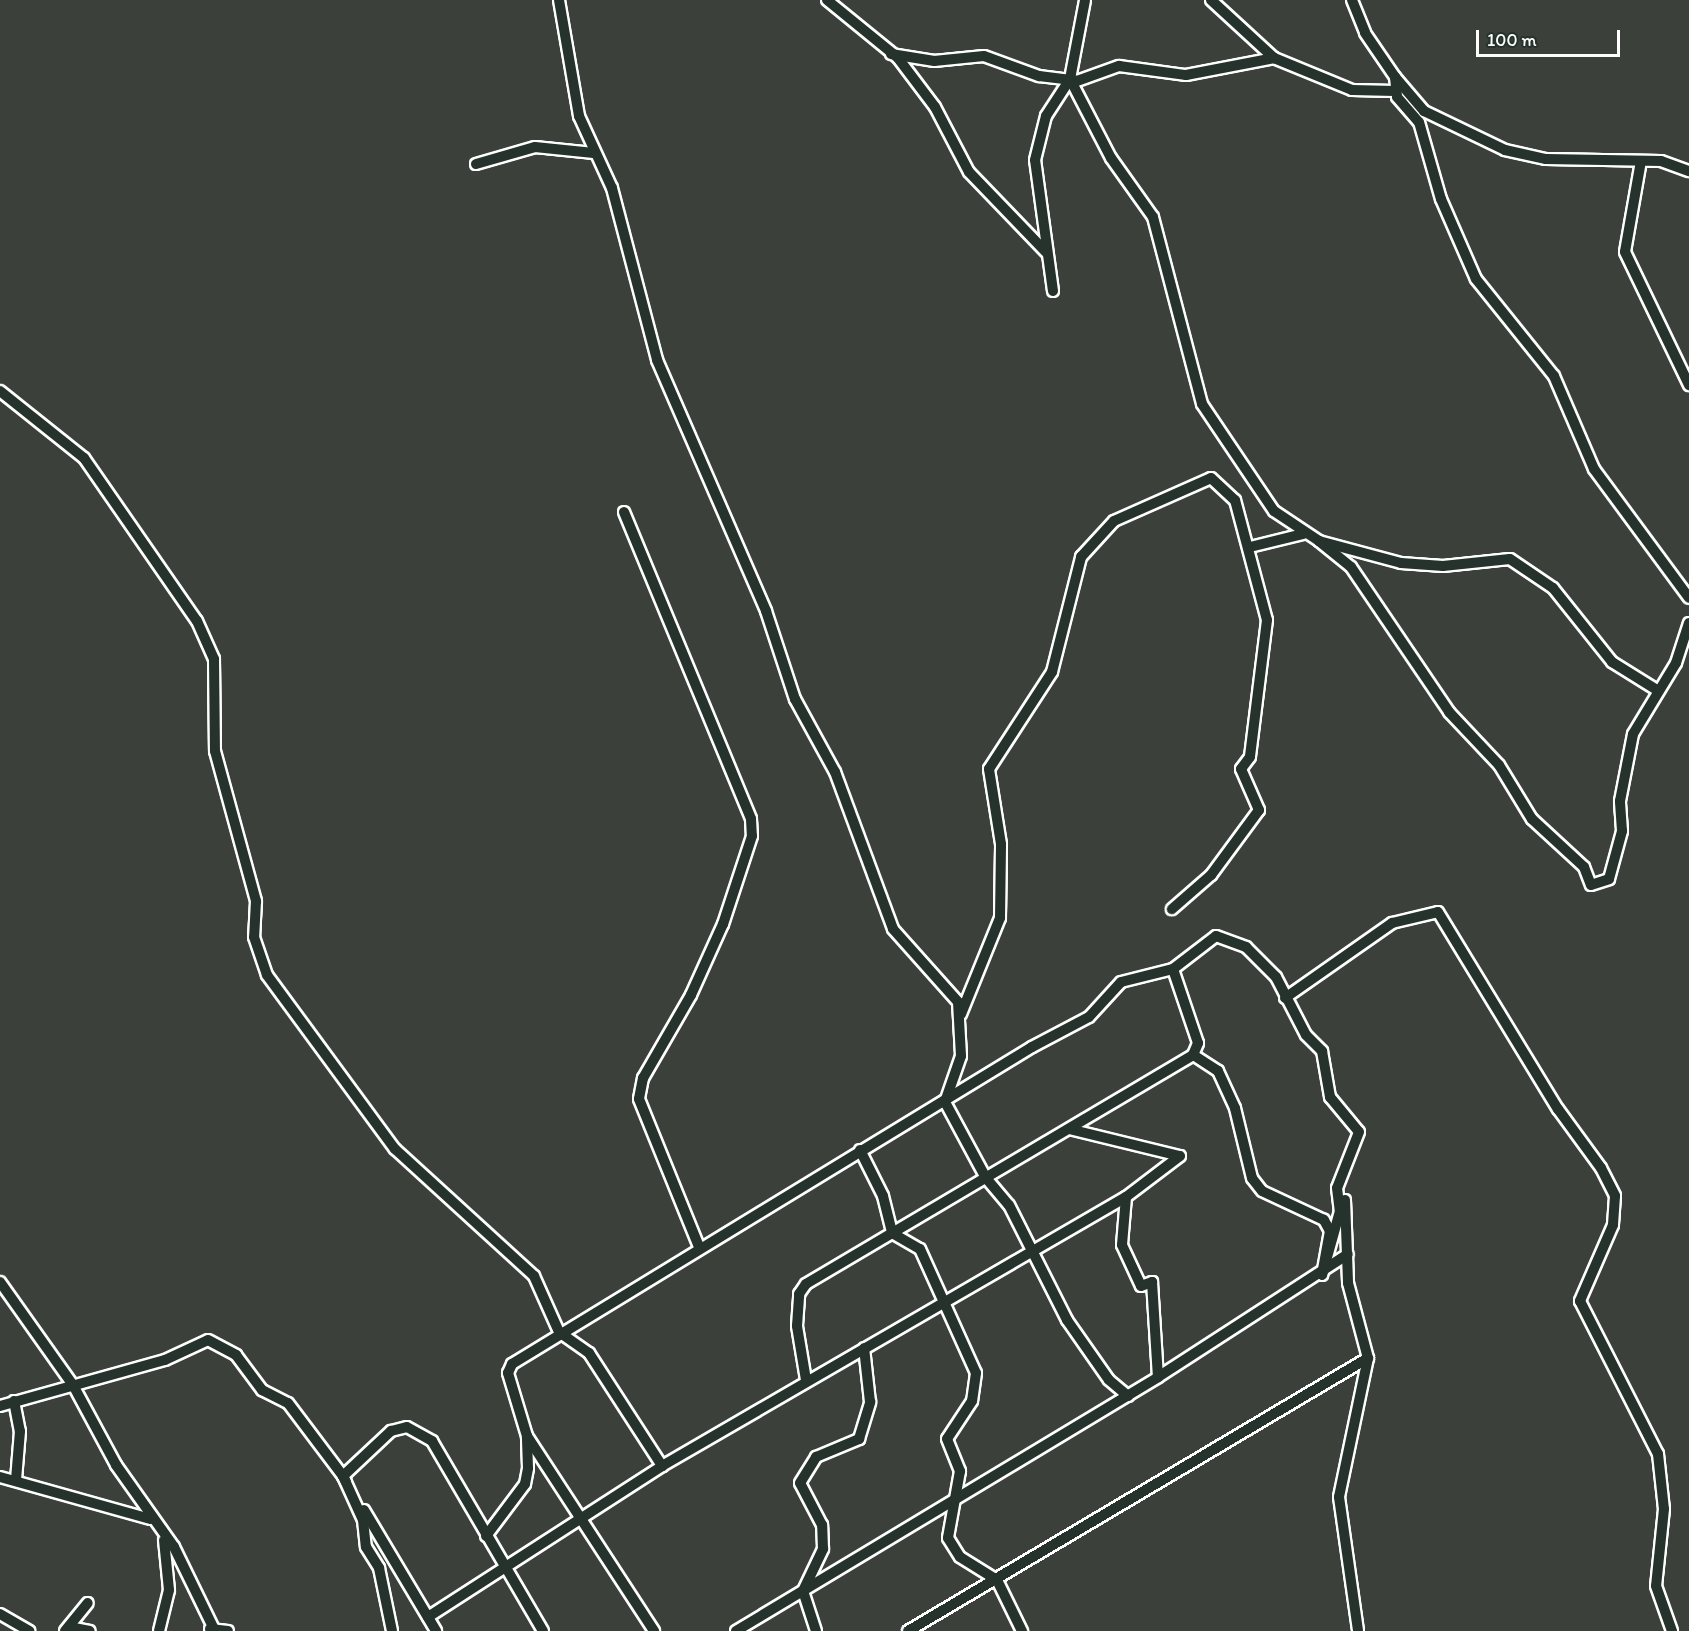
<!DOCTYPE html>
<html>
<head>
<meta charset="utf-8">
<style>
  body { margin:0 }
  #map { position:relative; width:1689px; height:1631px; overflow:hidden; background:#3b403a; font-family:Itim,sans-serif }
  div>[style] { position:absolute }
  .roads { filter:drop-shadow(2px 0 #fff) drop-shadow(-2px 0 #fff) drop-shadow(0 2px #fff) drop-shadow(0 -2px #fff) }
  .minor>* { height:10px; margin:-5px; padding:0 5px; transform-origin:5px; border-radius:5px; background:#26332d }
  span { translate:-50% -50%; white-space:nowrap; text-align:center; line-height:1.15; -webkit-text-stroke:4.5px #26332d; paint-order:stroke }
  .scale { position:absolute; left:1476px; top:30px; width:144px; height:27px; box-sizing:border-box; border:3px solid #fff; border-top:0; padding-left:8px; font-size:18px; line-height:21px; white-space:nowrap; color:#fff; -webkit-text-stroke:4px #26332d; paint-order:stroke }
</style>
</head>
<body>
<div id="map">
  <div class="roads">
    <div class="minor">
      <i style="left:559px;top:0;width:118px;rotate:80.2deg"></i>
      <i style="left:579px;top:116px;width:79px;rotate:65.4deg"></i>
      <i style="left:612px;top:188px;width:178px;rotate:75.3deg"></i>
      <i style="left:657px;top:360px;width:274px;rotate:66.5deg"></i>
      <i style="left:766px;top:611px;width:93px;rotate:71.8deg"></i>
      <i style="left:795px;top:699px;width:83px;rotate:61.3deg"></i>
      <i style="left:835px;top:772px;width:167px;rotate:69.7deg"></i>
      <i style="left:893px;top:929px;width:98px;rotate:48.3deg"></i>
      <i style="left:958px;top:1002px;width:54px;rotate:86.8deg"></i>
      <i style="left:961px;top:1056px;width:49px;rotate:109.2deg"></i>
      <i style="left:945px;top:1102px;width:86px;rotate:61.7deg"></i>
      <i style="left:986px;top:1178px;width:35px;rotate:50deg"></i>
      <i style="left:1009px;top:1205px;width:129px;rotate:63.2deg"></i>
      <i style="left:1067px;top:1320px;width:73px;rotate:55deg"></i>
      <i style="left:1109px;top:1380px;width:25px;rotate:40deg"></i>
      <i style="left:827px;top:0;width:92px;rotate:39.2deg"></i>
      <i style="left:898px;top:58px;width:61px;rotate:52.9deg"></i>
      <i style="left:935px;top:107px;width:73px;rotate:62.4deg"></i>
      <i style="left:969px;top:172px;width:111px;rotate:46.1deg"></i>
      <i style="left:1211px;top:0;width:86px;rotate:42.6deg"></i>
      <i style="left:1352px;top:0;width:35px;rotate:68deg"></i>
      <i style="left:1365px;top:33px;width:53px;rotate:55.7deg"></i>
      <i style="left:1395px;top:77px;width:20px;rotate:84deg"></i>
      <i style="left:1397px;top:97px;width:33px;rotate:49deg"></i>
      <i style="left:1419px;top:122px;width:80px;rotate:74.1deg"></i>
      <i style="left:1441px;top:199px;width:87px;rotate:66.4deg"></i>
      <i style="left:1476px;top:279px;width:124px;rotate:51.2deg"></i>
      <i style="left:1554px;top:376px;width:101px;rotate:66.7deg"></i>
      <i style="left:1594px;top:469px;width:160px;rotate:53.6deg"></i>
      <i style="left:891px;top:54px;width:44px;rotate:9.2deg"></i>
      <i style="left:934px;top:61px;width:50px;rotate:-5.7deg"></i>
      <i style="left:984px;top:56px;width:59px;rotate:20deg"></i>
      <i style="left:1039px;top:76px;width:38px;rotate:7deg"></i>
      <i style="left:1077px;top:81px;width:45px;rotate:-19.7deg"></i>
      <i style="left:1119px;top:66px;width:68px;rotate:7.7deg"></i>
      <i style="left:1186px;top:75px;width:90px;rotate:-10.9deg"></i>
      <i style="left:1274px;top:58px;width:84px;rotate:22.3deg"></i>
      <i style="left:1352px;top:90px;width:43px;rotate:1.3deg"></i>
      <i style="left:1395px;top:77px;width:45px;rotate:49.5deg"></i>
      <i style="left:1424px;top:111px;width:90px;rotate:25.7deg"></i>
      <i style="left:1505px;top:150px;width:42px;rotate:12.4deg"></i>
      <i style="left:1546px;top:159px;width:115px;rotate:1deg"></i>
      <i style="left:1661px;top:161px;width:30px;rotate:20deg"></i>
      <i style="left:1070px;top:79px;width:89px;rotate:62.6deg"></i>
      <i style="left:1111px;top:158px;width:72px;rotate:54.6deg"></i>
      <i style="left:1153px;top:217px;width:193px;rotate:75.3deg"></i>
      <i style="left:1202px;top:404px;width:129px;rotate:56.1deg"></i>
      <i style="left:1274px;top:511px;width:54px;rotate:33.7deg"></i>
      <i style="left:1319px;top:541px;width:85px;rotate:15deg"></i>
      <i style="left:1401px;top:563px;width:42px;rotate:4.1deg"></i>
      <i style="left:1443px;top:566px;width:67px;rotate:-6deg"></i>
      <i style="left:1510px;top:559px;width:52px;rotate:34deg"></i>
      <i style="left:1553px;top:588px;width:95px;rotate:51.4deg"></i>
      <i style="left:1612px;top:662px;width:53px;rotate:31.9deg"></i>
      <i style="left:1641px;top:161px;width:92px;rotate:100deg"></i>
      <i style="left:1625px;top:252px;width:148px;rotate:64.3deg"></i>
      <i style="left:476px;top:164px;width:61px;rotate:-16.1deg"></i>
      <i style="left:535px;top:147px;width:59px;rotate:5.8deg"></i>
      <i style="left:1053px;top:291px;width:132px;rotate:-97.8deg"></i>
      <i style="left:1035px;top:160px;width:45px;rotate:-76deg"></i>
      <i style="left:1046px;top:116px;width:44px;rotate:-57deg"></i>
      <i style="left:1070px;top:79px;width:80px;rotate:-79.2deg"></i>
      <i style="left:0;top:391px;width:107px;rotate:38.6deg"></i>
      <i style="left:84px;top:458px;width:198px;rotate:55.3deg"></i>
      <i style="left:197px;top:621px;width:42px;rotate:65.9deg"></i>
      <i style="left:214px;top:659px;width:92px;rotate:89.4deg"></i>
      <i style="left:215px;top:751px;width:156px;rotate:74.7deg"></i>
      <i style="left:256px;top:901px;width:36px;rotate:93deg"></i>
      <i style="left:254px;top:937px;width:40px;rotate:71.1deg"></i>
      <i style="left:267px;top:975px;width:216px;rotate:53.7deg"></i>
      <i style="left:395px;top:1149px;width:188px;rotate:42.4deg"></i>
      <i style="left:534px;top:1276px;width:61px;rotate:65.9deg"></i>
      <i style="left:559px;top:1332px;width:37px;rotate:35deg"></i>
      <i style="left:589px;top:1353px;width:135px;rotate:57.1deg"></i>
      <i style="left:624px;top:512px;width:332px;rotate:67.5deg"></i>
      <i style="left:751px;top:819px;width:17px;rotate:87deg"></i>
      <i style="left:752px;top:836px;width:93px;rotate:108.2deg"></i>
      <i style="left:723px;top:924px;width:78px;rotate:114.3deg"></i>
      <i style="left:691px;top:995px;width:96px;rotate:120deg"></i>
      <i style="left:643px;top:1078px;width:21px;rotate:101deg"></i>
      <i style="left:639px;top:1099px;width:160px;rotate:67.9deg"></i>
      <i style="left:1319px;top:541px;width:41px;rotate:39.1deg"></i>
      <i style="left:1351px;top:567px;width:175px;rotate:55.9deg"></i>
      <i style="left:1449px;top:712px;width:73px;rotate:46.7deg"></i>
      <i style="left:1499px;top:765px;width:63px;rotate:58.6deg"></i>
      <i style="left:1532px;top:819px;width:71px;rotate:42.7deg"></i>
      <i style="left:1584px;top:867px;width:19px;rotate:69deg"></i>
      <i style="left:1591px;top:885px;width:19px;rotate:-18deg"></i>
      <i style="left:1609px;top:879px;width:50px;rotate:-74.8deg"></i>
      <i style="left:1622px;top:831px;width:30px;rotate:-94deg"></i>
      <i style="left:1620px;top:801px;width:68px;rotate:-79deg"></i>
      <i style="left:1633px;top:734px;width:83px;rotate:-58.8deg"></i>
      <i style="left:1676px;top:663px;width:42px;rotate:-72deg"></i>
      <i style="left:1250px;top:547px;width:55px;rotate:-13.8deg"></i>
      <i style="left:1216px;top:936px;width:32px;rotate:20deg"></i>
      <i style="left:1246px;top:947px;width:42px;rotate:45deg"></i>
      <i style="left:1276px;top:977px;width:65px;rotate:62.7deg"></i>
      <i style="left:1306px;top:1035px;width:23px;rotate:45deg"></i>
      <i style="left:1322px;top:1051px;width:47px;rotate:80.1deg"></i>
      <i style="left:1330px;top:1097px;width:45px;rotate:50.4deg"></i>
      <i style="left:1359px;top:1132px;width:60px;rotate:111.4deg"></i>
      <i style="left:1337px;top:1188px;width:23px;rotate:83deg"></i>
      <i style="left:1340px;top:1211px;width:66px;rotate:105.7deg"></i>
      <i style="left:1322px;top:1275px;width:45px;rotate:-79.7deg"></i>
      <i style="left:1330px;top:1231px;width:13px;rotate:-119deg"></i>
      <i style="left:1324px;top:1220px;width:68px;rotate:-154.9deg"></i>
      <i style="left:1262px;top:1191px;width:16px;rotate:-128deg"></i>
      <i style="left:1252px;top:1178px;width:72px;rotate:-103.7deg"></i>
      <i style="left:1235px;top:1108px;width:41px;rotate:-114.7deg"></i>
      <i style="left:1218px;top:1071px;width:30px;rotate:-147deg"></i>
      <i style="left:1193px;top:1055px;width:13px;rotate:-67deg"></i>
      <i style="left:1198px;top:1043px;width:78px;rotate:-108.7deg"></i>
      <i style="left:1173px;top:969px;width:54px;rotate:-37.5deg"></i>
      <i style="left:1285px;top:998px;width:131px;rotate:-35deg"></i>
      <i style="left:1392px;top:923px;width:47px;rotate:-13.4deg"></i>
      <i style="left:1438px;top:912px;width:231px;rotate:58.7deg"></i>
      <i style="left:1558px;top:1109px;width:73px;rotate:53.9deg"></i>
      <i style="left:1601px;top:1168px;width:31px;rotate:63deg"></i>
      <i style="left:1615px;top:1196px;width:29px;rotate:94deg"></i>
      <i style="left:1613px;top:1225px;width:83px;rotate:113.5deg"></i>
      <i style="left:1580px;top:1301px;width:172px;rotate:63deg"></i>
      <i style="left:1658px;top:1454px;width:55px;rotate:83.8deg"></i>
      <i style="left:1664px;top:1509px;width:77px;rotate:95.9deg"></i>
      <i style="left:1656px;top:1586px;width:48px;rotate:70.4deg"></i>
      <i style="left:961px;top:1014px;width:104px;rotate:-67.9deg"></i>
      <i style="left:1000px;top:918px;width:74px;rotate:-89.2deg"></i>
      <i style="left:1001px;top:844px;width:76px;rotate:-99.1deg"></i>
      <i style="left:989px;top:769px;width:116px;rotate:-57deg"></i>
      <i style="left:1052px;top:672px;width:119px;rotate:-75.8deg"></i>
      <i style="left:1081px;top:557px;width:49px;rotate:-47.5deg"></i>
      <i style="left:1114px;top:521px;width:106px;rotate:-23.9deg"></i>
      <i style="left:1211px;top:478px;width:33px;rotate:43deg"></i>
      <i style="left:1235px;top:500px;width:124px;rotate:75.1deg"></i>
      <i style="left:1267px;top:620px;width:138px;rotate:97.1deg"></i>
      <i style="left:1250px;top:757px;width:15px;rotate:127deg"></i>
      <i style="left:1241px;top:769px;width:45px;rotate:66.3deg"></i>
      <i style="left:1259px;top:810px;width:81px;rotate:126.4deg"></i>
      <i style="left:1211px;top:875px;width:52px;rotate:138.9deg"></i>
      <i style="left:1069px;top:1129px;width:114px;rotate:13.7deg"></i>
      <i style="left:1180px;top:1156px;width:68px;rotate:142.8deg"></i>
      <i style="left:1126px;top:1197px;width:48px;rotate:94.8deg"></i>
      <i style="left:1122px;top:1245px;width:45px;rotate:65.1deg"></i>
      <i style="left:1141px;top:1286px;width:12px;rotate:-20deg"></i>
      <i style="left:1152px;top:1282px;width:95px;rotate:86.4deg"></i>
      <i style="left:860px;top:1150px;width:51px;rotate:63.4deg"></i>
      <i style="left:883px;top:1196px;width:38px;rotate:76deg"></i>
      <i style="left:892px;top:1233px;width:32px;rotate:30deg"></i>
      <i style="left:920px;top:1249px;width:136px;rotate:65.7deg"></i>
      <i style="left:976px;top:1373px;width:28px;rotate:98deg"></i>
      <i style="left:972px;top:1401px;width:45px;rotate:123.3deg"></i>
      <i style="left:947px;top:1439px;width:35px;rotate:68deg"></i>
      <i style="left:960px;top:1471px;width:68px;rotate:100.2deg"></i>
      <i style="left:948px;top:1538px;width:22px;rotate:58deg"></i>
      <i style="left:960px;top:1557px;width:44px;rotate:31.9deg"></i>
      <i style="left:997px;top:1580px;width:57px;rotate:63.9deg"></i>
      <i style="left:1345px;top:1200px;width:83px;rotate:87.9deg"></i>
      <i style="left:1348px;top:1283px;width:78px;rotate:75.1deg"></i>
      <i style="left:1368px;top:1358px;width:142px;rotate:101.8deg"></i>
      <i style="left:1339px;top:1497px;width:135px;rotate:81.9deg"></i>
      <i style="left:0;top:1282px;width:126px;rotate:54.7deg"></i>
      <i style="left:73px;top:1385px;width:91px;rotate:61.7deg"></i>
      <i style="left:116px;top:1465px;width:100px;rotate:54.7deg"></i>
      <i style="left:174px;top:1547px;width:93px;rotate:64deg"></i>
      <i style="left:806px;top:1380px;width:55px;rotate:-99.5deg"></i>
      <i style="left:797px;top:1326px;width:32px;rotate:-86deg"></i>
      <i style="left:799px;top:1294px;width:12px;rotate:-55deg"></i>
      <i style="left:806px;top:1284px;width:450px;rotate:-30.6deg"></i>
      <i style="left:14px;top:1401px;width:31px;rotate:79deg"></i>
      <i style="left:20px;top:1431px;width:49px;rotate:94.7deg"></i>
      <i style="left:0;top:1406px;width:171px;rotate:-15.6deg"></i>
      <i style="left:165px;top:1360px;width:47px;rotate:-24.9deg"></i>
      <i style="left:208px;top:1340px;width:32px;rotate:28deg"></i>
      <i style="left:236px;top:1355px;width:44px;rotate:53.4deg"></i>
      <i style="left:262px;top:1390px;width:29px;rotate:27deg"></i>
      <i style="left:288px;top:1403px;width:91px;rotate:53deg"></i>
      <i style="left:343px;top:1476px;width:48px;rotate:65.6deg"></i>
      <i style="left:363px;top:1520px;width:27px;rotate:84deg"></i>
      <i style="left:366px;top:1547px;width:25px;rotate:58deg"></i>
      <i style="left:379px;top:1568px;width:64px;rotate:78.3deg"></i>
      <i style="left:527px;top:1436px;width:233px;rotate:56.9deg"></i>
      <i style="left:0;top:1477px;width:156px;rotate:15.6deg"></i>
      <i style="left:346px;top:1482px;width:7px;rotate:-117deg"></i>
      <i style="left:343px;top:1476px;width:66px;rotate:-43.2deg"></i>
      <i style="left:391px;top:1431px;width:16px;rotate:-14deg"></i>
      <i style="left:407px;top:1427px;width:29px;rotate:29deg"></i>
      <i style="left:432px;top:1441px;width:220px;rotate:59.7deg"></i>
      <i style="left:364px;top:1510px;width:141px;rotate:59.2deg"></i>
      <i style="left:486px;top:1536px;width:65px;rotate:-53.1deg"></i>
      <i style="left:525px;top:1484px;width:16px;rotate:-79deg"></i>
      <i style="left:528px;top:1468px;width:32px;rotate:-92deg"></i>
      <i style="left:527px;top:1436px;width:66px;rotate:-106.8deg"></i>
      <i style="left:508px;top:1373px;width:10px;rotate:-66deg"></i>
      <i style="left:512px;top:1364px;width:609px;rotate:-31.37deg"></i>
      <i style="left:1032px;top:1047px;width:64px;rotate:-27.8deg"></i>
      <i style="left:1089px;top:1017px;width:47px;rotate:-47.6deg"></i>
      <i style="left:1121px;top:982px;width:54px;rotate:-14deg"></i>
      <i style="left:0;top:1614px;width:34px;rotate:30deg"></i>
      <i style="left:428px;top:1617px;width:278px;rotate:-32.8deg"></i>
      <i style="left:662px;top:1466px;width:536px;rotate:-30.1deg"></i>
      <i style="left:69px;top:1627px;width:21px;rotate:11deg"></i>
      <i style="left:210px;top:1629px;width:18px;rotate:6deg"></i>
      <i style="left:65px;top:1631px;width:36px;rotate:-51deg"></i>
      <i style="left:159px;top:1631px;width:42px;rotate:-76.3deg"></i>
      <i style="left:169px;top:1590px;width:50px;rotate:-95.7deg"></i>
      <i style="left:736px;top:1631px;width:493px;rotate:-31deg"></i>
      <i style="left:1158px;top:1377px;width:226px;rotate:-32.9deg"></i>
      <i style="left:816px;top:1631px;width:42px;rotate:-108deg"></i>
      <i style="left:803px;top:1591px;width:47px;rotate:-64.5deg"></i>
      <i style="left:823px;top:1549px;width:24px;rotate:-92deg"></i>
      <i style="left:822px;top:1525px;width:47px;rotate:-117.6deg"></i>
      <i style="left:800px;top:1483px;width:31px;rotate:-58deg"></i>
      <i style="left:816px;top:1457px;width:47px;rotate:-22.7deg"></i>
      <i style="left:859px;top:1439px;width:39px;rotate:-73deg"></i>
      <i style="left:870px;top:1402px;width:54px;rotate:-96.3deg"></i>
      <i style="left:908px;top:1631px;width:535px;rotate:-30.69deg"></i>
    </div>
  </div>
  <div class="scale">100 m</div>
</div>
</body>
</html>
